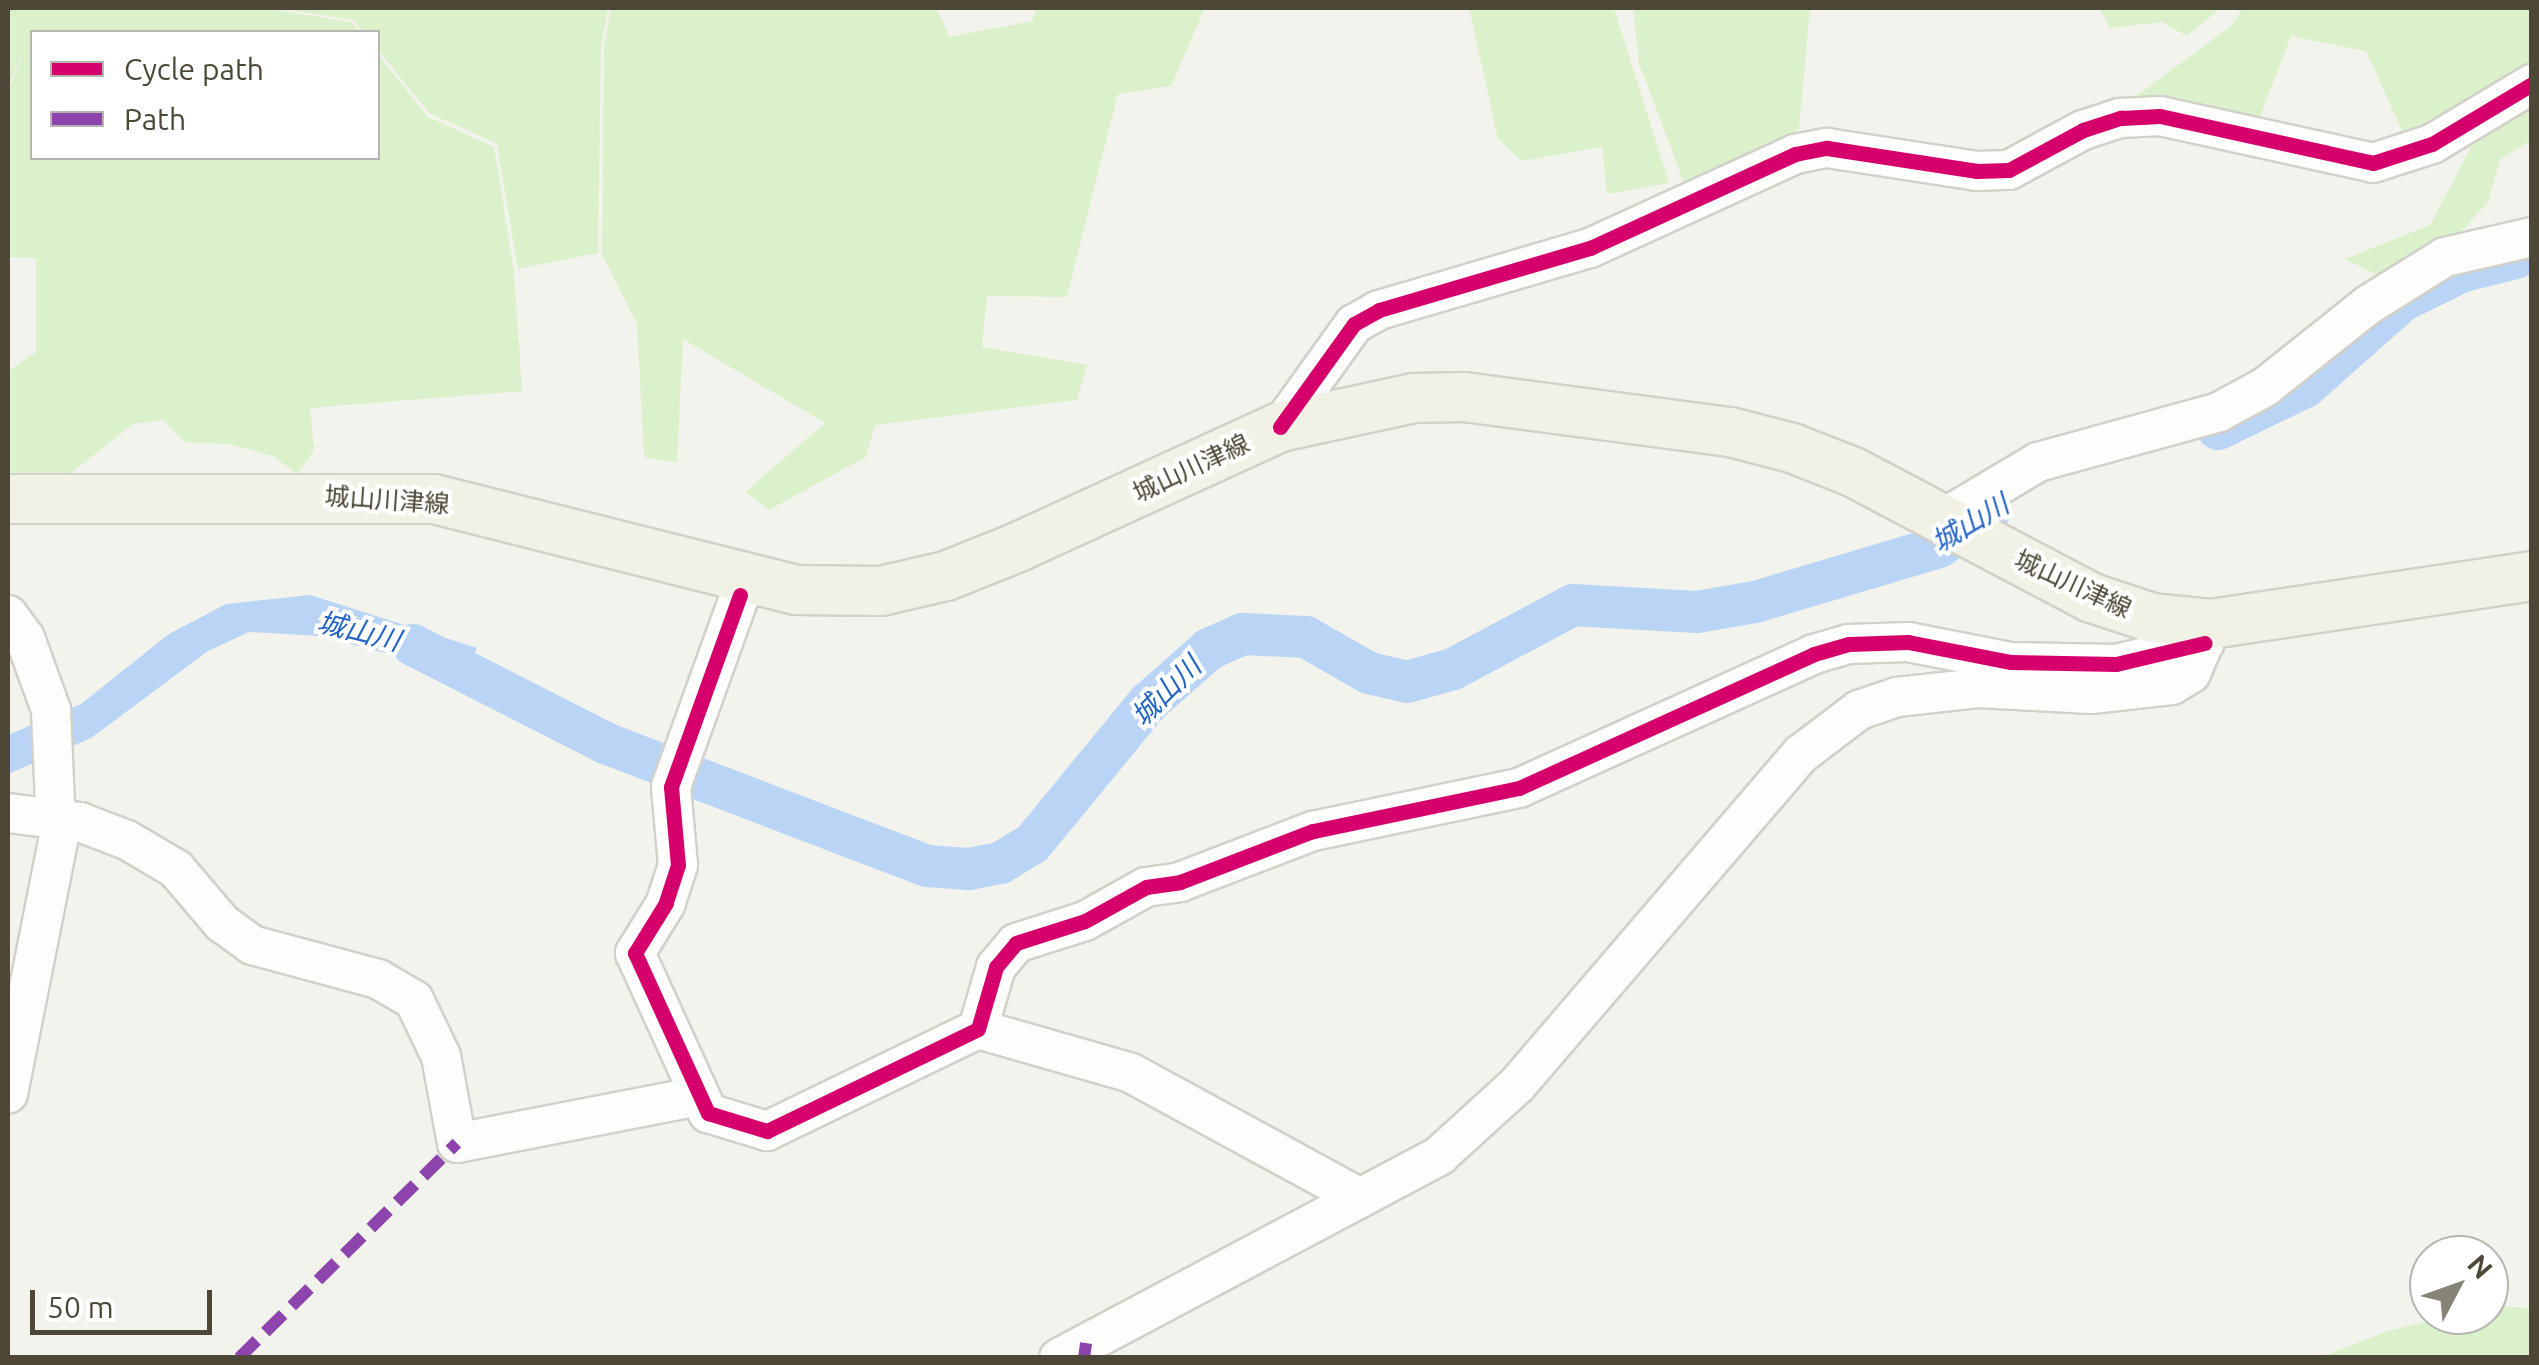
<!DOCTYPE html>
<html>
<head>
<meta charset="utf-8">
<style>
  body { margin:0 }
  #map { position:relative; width:2539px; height:1365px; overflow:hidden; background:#f3f3ed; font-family:Ubuntu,"Noto Sans JP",sans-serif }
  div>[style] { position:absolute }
  .green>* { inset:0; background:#dbf1cb }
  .water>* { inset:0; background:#bad4f5 }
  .river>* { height:42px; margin:-21px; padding:0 21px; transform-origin:21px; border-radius:21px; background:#bad4f5 }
  .roads { filter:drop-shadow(2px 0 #d1d1ca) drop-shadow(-2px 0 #d1d1ca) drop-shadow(0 2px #d1d1ca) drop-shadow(0 -2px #d1d1ca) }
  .minor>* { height:38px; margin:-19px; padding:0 19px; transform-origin:19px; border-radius:19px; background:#fdfdfc }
  .major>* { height:48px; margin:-24px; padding:0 24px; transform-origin:24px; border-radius:24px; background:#f2f1e5 }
  .quiet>* { height:12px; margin-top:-6px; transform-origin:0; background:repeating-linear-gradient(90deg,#8e44ad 0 25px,transparent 0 37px) }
  .cycleway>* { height:15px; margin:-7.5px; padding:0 7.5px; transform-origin:7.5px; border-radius:7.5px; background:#d6006c }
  span { translate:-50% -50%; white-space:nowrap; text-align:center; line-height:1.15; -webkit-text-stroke:8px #fff; paint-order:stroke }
  .street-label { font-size:25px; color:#4c4737 }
  .water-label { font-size:28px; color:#2264c5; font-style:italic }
  .frame { position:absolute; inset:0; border:10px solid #4c4737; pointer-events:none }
  .legend { position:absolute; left:30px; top:30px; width:350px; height:130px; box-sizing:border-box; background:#fff; border:2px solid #b7b5af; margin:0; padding:12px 18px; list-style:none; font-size:30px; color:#4c4737 }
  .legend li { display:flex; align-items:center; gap:20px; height:50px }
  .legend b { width:50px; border:2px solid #b7b5af }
  .north { position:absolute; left:2409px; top:1235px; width:100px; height:100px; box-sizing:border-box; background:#fff; border:2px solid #b7b5af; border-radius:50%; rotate:49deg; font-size:28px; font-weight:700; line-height:40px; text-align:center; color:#4c4737 }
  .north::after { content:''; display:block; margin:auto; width:35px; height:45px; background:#868377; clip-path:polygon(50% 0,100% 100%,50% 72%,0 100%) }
  .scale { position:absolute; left:30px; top:1290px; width:182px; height:45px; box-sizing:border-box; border:5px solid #4c4737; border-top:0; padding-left:12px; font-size:30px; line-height:35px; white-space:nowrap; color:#4c4737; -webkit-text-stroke:8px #fff; paint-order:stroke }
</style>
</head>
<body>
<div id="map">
  <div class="green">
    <i style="clip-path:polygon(8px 8px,42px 8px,8px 87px)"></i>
    <i style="clip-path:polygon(49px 8px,262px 8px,351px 22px,360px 32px,32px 32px,32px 158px,378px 158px,378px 55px,428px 117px,494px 147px,514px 272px,522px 391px,310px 408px,314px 450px,297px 474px,273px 456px,229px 444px,184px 442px,163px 420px,133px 424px,66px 477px,8px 477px,8px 371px,36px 352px,36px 258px,8px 257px,8px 93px,39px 10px)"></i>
    <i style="clip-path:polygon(276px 8px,608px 8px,601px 47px,598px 253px,518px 269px,497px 144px,429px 113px,378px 50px,378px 32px,363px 32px,353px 20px)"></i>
    <i style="clip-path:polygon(611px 8px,937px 8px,949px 37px,1032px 21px,1037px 8px,1205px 8px,1171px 86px,1118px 94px,1067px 297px,987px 296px,982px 347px,1087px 365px,1077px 400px,875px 425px,866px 457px,769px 510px,745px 492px,825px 423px,683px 339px,677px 463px,644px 457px,637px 324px,602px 254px,604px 47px)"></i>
    <i style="clip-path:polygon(1469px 8px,1614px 8px,1669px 183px,1607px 194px,1602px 147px,1522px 161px,1498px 139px)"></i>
    <i style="clip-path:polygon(1633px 8px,1810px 8px,1799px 129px,1756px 162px,1687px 191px,1639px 63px)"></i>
    <i style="clip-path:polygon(2099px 8px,2221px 8px,2187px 36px,2162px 22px,2110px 28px)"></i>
    <i style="clip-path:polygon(2243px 8px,2531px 8px,2531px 69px,2408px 144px,2366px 51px,2291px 36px,2257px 124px,2128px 102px,2231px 26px)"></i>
    <i style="clip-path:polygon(2531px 99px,2531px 140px,2500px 160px,2488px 202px,2460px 233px,2384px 278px,2345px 259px,2430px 225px,2481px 128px)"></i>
    <i style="clip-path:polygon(2494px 1306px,2531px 1308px,2531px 1357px,2321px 1357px,2388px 1331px,2455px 1315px,2489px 1315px)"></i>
  </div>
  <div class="water">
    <i style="clip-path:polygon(310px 595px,477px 648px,459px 683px,408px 659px,320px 636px,249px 632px,208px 651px,91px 738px,8px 774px,8px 735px,81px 704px,169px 634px,226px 604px)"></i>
  </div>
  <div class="river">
    <i style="left:2218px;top:429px;width:97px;rotate:-25.8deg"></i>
    <i style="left:2305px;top:387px;width:130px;rotate:-41.6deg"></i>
    <i style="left:2402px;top:301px;width:68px;rotate:-26.2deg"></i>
    <i style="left:2463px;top:271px;width:55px;rotate:-13.8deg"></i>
    <i style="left:413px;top:645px;width:216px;rotate:27deg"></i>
    <i style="left:605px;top:743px;width:345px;rotate:20.9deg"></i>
    <i style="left:927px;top:866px;width:42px;rotate:4.1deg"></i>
    <i style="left:969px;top:869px;width:32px;rotate:-11deg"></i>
    <i style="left:1000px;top:863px;width:37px;rotate:-31deg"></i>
    <i style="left:1032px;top:844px;width:183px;rotate:-50.6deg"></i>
    <i style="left:1148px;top:703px;width:81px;rotate:-41.5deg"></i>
    <i style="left:1209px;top:649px;width:37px;rotate:-24deg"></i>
    <i style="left:1243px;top:634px;width:63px;rotate:2.7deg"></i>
    <i style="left:1306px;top:637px;width:73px;rotate:29.7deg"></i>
    <i style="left:1369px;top:673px;width:39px;rotate:13deg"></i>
    <i style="left:1407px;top:682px;width:48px;rotate:-15.8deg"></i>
    <i style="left:1453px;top:669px;width:136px;rotate:-28.1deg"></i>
    <i style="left:1573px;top:605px;width:124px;rotate:3.2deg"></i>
    <i style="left:1697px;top:612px;width:59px;rotate:-9.8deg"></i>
    <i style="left:1755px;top:602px;width:192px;rotate:-16.6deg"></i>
    <i style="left:1939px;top:547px;width:60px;rotate:-34.2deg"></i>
  </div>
  <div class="roads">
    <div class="minor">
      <i style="left:1280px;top:427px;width:127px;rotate:-54.3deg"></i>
      <i style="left:1354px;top:324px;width:29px;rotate:-29deg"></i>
      <i style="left:1379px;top:310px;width:220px;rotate:-16.4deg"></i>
      <i style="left:1590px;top:248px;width:226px;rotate:-24.6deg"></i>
      <i style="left:1795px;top:154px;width:33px;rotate:-11deg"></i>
      <i style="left:1827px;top:148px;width:152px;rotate:8.7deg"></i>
      <i style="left:1977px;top:171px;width:32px;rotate:-2deg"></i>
      <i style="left:2009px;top:170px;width:84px;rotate:-28.4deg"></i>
      <i style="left:2083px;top:130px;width:40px;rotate:-18deg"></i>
      <i style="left:2121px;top:118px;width:39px;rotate:-3deg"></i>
      <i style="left:2160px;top:116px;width:218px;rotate:12.4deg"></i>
      <i style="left:2373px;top:163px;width:62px;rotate:-17.9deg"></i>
      <i style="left:2432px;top:144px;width:117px;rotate:-31deg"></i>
      <i style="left:1944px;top:518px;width:109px;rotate:-30.8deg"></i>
      <i style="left:2038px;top:462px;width:188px;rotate:-15.4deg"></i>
      <i style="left:2219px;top:412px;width:52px;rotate:-28.5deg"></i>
      <i style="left:2265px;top:387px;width:132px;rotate:-38.5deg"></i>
      <i style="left:2368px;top:305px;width:91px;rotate:-31.9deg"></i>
      <i style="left:2445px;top:257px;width:89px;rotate:-12.9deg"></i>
      <i style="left:740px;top:595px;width:204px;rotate:109.8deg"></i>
      <i style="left:671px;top:787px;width:78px;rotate:84.9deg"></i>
      <i style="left:678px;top:865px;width:40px;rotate:108deg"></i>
      <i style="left:666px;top:903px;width:59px;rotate:121.8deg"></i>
      <i style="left:635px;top:953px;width:176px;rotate:65.5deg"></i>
      <i style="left:708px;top:1113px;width:62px;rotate:17deg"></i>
      <i style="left:767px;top:1131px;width:234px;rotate:-25.8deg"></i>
      <i style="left:978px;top:1029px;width:65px;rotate:-73.8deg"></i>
      <i style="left:996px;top:967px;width:31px;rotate:-50deg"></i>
      <i style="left:1016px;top:943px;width:72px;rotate:-17.7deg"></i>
      <i style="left:1085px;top:921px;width:70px;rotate:-29.1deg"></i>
      <i style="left:1146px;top:887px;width:34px;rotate:-8deg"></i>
      <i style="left:1180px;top:882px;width:142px;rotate:-21deg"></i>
      <i style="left:1313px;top:831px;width:210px;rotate:-11.8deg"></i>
      <i style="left:1519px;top:788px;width:324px;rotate:-24.4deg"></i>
      <i style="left:1814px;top:654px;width:36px;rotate:-16deg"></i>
      <i style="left:1849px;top:644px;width:59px;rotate:-1.9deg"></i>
      <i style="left:1908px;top:642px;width:105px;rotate:11deg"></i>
      <i style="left:2011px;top:662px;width:105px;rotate:1.1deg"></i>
      <i style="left:2116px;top:664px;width:91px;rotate:-13.3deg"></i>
      <i style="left:8px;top:615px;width:29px;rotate:54deg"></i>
      <i style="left:25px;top:638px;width:77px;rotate:70.1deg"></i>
      <i style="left:51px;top:710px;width:97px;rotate:87.6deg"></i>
      <i style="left:55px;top:807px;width:16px;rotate:63deg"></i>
      <i style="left:62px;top:821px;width:278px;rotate:101.2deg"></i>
      <i style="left:8px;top:813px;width:73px;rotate:7.1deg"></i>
      <i style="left:80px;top:822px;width:50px;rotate:21deg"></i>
      <i style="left:127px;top:840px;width:57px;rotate:30.6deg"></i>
      <i style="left:176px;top:869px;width:71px;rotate:49.6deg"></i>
      <i style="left:222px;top:923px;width:37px;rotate:36deg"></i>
      <i style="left:252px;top:945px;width:131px;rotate:15.1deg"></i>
      <i style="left:378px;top:979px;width:42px;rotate:30.3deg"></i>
      <i style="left:414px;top:1000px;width:62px;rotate:64.3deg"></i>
      <i style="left:441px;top:1056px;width:88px;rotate:79.6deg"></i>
      <i style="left:457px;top:1143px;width:247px;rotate:-11deg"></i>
      <i style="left:978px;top:1029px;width:159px;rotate:16deg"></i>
      <i style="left:1131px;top:1073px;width:261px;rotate:28.6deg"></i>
      <i style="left:1059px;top:1358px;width:432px;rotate:-28deg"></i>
      <i style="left:1440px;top:1155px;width:104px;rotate:-42.3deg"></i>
      <i style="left:1517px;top:1085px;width:436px;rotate:-49.4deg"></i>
      <i style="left:1801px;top:754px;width:73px;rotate:-37.2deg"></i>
      <i style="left:1859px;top:710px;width:40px;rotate:-18.9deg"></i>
      <i style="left:1897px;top:697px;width:81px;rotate:-6.3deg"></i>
      <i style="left:1978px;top:688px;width:113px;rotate:3deg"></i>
      <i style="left:2091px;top:694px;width:81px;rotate:-6.3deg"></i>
      <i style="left:2172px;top:685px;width:22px;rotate:-32deg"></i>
      <i style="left:2191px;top:673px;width:46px;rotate:-66.8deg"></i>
    </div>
    <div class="major">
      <i style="left:8px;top:499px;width:426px"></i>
      <i style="left:434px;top:499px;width:374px;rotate:14.1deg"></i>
      <i style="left:797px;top:590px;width:84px;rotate:0.7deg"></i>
      <i style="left:881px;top:591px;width:67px;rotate:-13deg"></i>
      <i style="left:946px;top:576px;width:78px;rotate:-21.9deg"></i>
      <i style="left:1018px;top:547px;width:288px;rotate:-24.6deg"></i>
      <i style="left:1280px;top:427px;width:137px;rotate:-12.2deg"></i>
      <i style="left:1414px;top:398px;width:50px;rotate:-1.1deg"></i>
      <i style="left:1464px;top:397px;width:268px;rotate:7.5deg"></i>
      <i style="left:1730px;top:432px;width:64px;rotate:14.5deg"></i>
      <i style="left:1792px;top:448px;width:66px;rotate:21.5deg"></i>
      <i style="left:1853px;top:472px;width:270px;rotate:27.8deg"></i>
      <i style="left:2092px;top:598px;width:64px;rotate:18.2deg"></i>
      <i style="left:2153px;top:618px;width:58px;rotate:5.9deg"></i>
      <i style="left:2211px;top:624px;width:325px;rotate:-8.5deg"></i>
    </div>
  </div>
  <div class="quiet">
    <i style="left:239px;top:1358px;width:306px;rotate:-44.6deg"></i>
    <i style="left:1084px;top:1358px;width:15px;rotate:-82deg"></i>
  </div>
  <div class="cycleway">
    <i style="left:1280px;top:427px;width:127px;rotate:-54.3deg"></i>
    <i style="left:1354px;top:324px;width:29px;rotate:-29deg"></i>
    <i style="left:1379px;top:310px;width:220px;rotate:-16.4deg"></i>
    <i style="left:1590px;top:248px;width:226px;rotate:-24.6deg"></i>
    <i style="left:1795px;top:154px;width:33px;rotate:-11deg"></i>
    <i style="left:1827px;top:148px;width:152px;rotate:8.7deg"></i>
    <i style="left:1977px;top:171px;width:32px;rotate:-2deg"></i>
    <i style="left:2009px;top:170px;width:84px;rotate:-28.4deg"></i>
    <i style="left:2083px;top:130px;width:40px;rotate:-18deg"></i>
    <i style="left:2121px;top:118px;width:39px;rotate:-3deg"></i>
    <i style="left:2160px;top:116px;width:218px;rotate:12.4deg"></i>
    <i style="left:2373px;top:163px;width:62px;rotate:-17.9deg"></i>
    <i style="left:2432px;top:144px;width:117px;rotate:-31deg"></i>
    <i style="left:740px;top:595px;width:204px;rotate:109.8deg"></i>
    <i style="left:671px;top:787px;width:78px;rotate:84.9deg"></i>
    <i style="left:678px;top:865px;width:40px;rotate:108deg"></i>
    <i style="left:666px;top:903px;width:59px;rotate:121.8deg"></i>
    <i style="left:635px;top:953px;width:176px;rotate:65.5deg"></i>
    <i style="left:708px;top:1113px;width:62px;rotate:17deg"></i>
    <i style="left:767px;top:1131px;width:234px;rotate:-25.8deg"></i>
    <i style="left:978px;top:1029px;width:65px;rotate:-73.8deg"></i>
    <i style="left:996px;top:967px;width:31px;rotate:-50deg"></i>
    <i style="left:1016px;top:943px;width:72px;rotate:-17.7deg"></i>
    <i style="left:1085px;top:921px;width:70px;rotate:-29.1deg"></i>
    <i style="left:1146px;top:887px;width:34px;rotate:-8deg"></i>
    <i style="left:1180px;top:882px;width:142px;rotate:-21deg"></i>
    <i style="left:1313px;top:831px;width:210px;rotate:-11.8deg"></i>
    <i style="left:1519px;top:788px;width:324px;rotate:-24.4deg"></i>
    <i style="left:1814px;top:654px;width:36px;rotate:-16deg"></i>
    <i style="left:1849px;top:644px;width:59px;rotate:-1.9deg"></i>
    <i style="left:1908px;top:642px;width:105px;rotate:11deg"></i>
    <i style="left:2011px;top:662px;width:105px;rotate:1.1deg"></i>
    <i style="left:2116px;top:664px;width:91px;rotate:-13.3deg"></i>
  </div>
  <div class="street-label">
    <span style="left:1191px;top:468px;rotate:-25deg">城山川津線</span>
    <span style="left:387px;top:500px;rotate:4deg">城山川津線</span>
    <span style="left:2073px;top:584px;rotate:25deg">城山川津線</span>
  </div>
  <div class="water-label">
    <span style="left:1970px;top:523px;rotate:-31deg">城山川</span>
    <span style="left:359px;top:631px;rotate:14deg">城山川</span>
    <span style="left:1166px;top:691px;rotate:-45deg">城山川</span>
  </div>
  <div class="frame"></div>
  <ul class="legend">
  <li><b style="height:12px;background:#d6006c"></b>Cycle path</li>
  <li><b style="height:12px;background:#8e44ad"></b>Path</li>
  </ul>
  <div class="north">N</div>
  <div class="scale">50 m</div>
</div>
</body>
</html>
